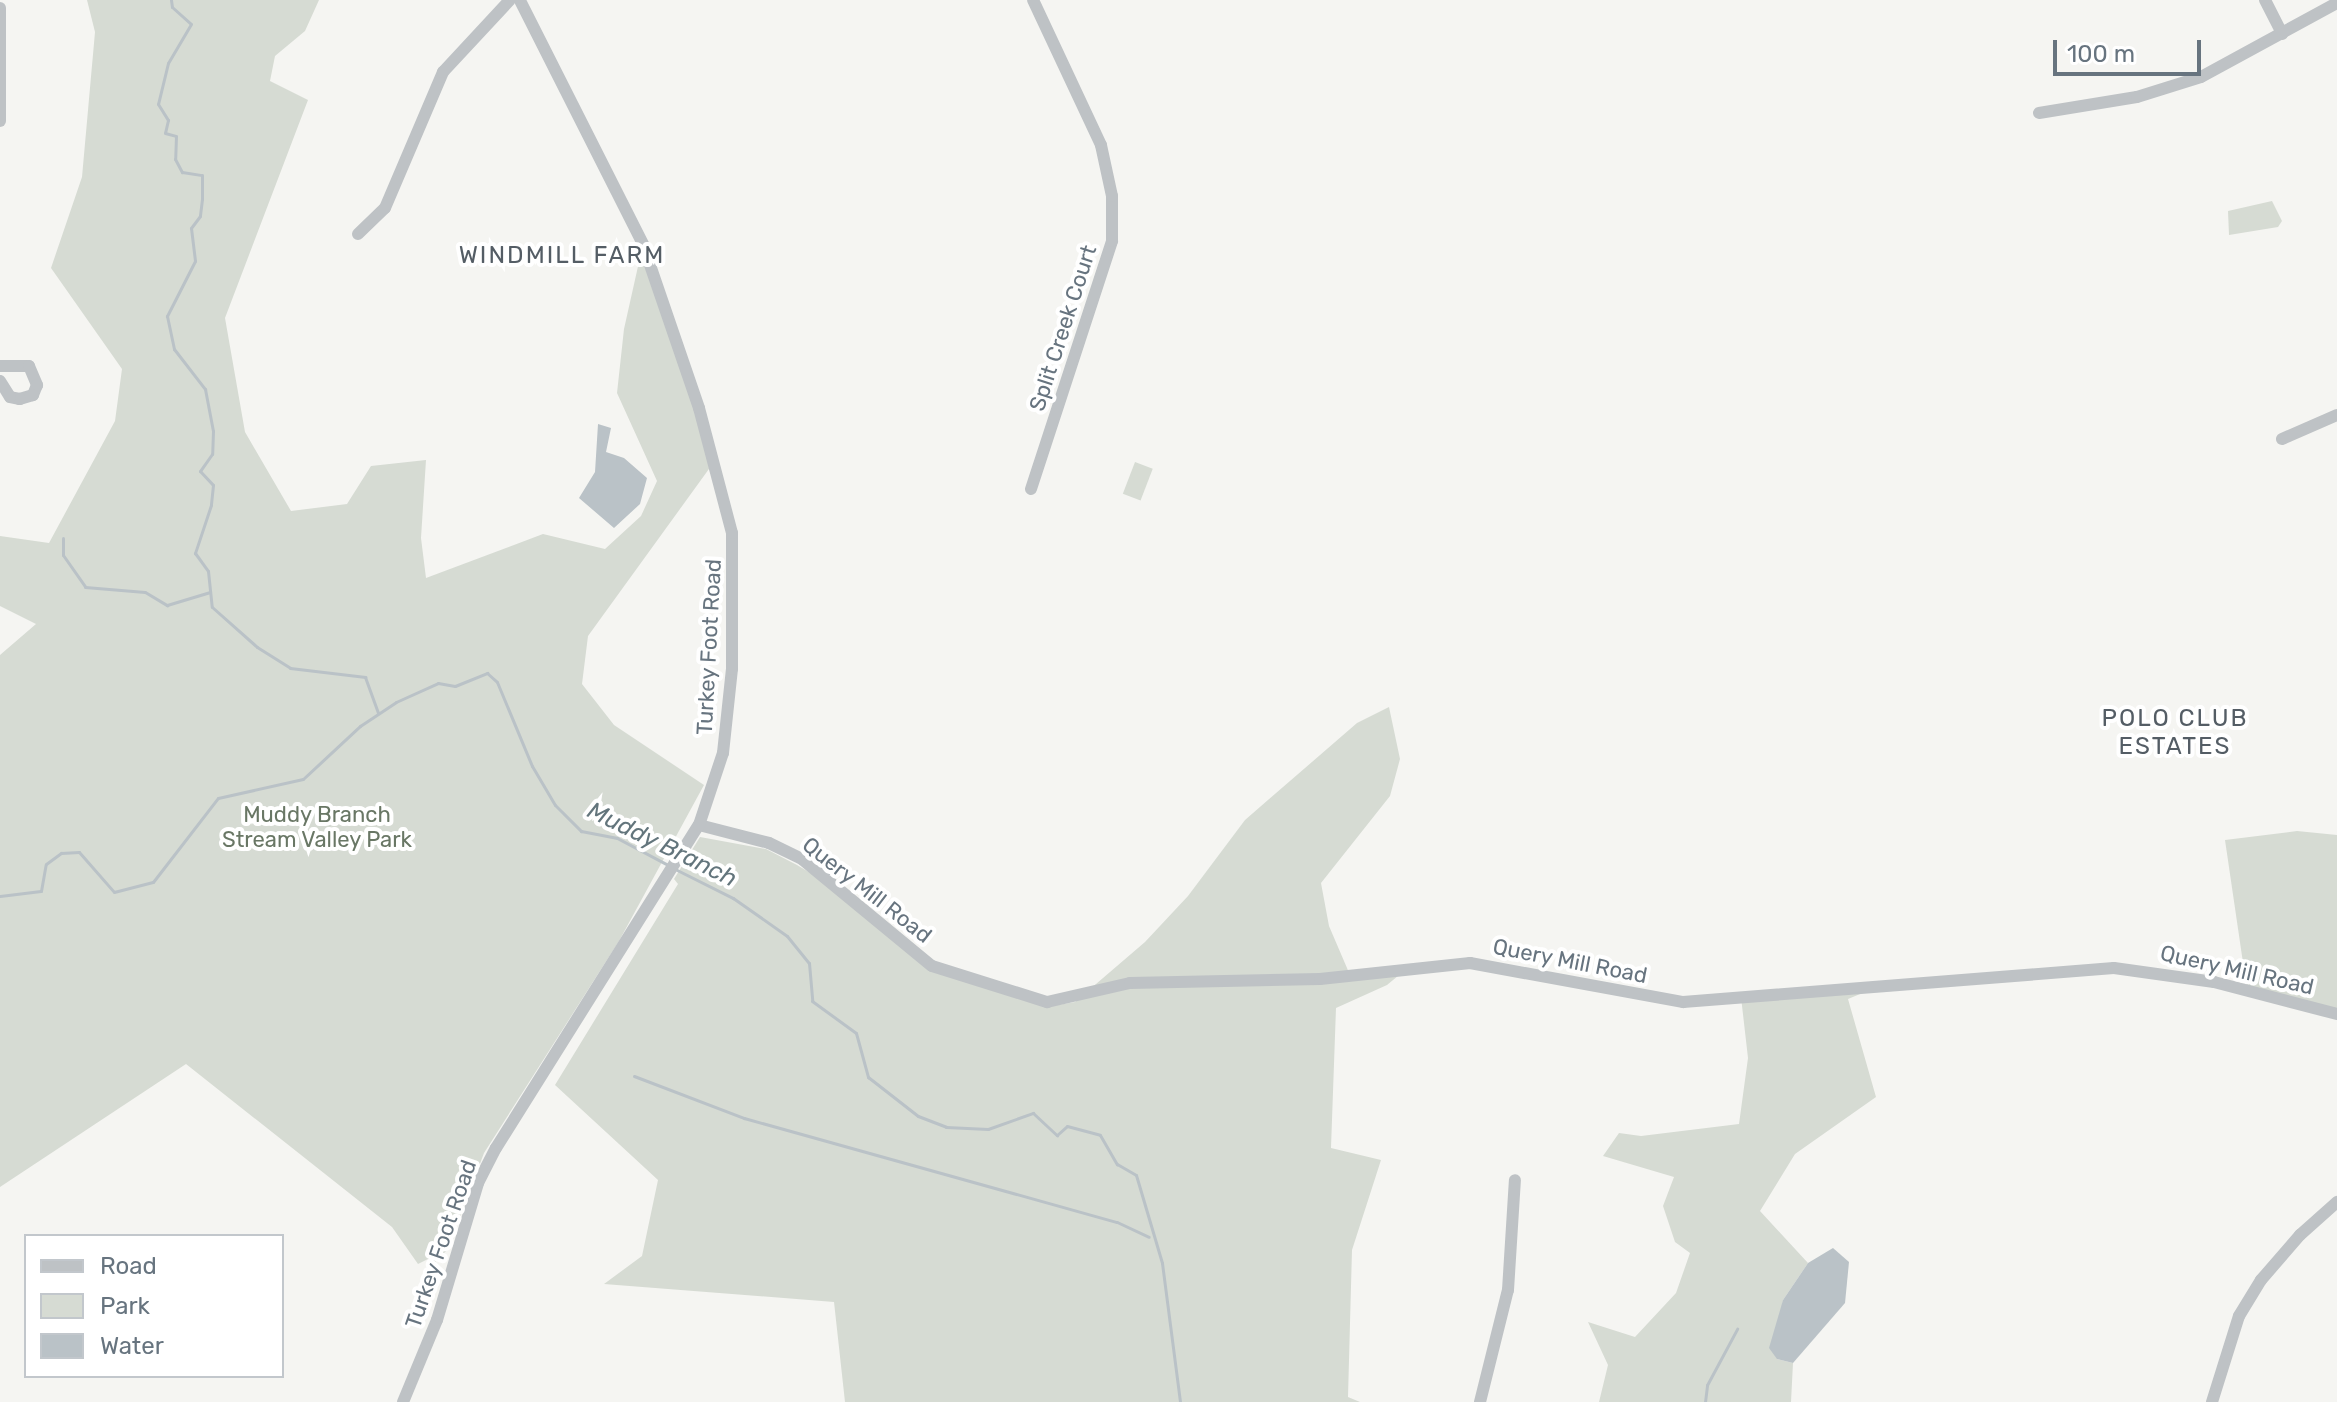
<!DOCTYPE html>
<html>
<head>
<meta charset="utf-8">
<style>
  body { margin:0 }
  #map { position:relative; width:2337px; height:1402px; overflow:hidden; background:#f5f5f2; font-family:Rubik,sans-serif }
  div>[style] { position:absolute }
  .green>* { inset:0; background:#d6dbd3; transform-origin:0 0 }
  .water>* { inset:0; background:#bac2c7 }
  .stream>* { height:3px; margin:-1.5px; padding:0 1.5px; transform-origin:1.5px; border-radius:1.5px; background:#bac2c7 }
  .minor>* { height:12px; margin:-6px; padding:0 6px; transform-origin:6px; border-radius:6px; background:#bec2c5 }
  span { translate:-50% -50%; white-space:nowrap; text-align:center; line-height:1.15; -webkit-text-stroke:8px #fff; paint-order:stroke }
  .street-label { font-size:22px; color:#67747f }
  .park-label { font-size:22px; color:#697765 }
  .neighbourhood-label { font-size:24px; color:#545d65; letter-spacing:2px }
  .water-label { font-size:24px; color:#63757c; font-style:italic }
  .legend { position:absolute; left:24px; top:1234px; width:260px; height:144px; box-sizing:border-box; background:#fff; border:2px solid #c2c7cc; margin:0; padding:10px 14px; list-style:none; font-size:24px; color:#67747f }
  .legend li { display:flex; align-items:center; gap:16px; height:40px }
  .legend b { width:40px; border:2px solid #c2c7cc }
  .scale { position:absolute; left:2053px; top:40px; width:148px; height:36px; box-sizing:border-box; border:4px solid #67747f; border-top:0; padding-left:10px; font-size:24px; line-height:28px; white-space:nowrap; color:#67747f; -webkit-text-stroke:6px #fff; paint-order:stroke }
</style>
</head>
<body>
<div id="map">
  <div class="green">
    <i style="clip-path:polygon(87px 0,319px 0,305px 31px,275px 56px,270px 81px,308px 100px,225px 318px,245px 432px,291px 511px,347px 504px,371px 466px,426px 460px,421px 538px,426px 578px,543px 534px,605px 549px,641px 516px,657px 481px,617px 393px,624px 329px,643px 244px,714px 462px,588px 636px,582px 684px,614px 725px,704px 785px,619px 941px,484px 1153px,448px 1249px,435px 1262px,430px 1258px,418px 1264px,392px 1227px,186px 1064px,0 1187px,0 655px,36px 624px,0 606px,0 536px,49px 543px,115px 421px,122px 369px,51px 268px,82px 177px,95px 32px)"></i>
    <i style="clip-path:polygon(2272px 201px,2282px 221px,2278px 227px,2229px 235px,2228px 211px)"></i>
    <i style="left:1135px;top:462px;width:19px;height:34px;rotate:21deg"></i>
    <i style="clip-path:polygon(1389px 707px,1400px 759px,1390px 796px,1321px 883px,1329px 926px,1350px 975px,1410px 966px,1387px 985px,1336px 1008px,1331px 1148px,1381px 1160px,1352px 1250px,1348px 1397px,1360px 1402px,845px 1402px,834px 1302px,604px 1284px,642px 1256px,658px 1180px,555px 1085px,678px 884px,674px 879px,700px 837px,766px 849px,797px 865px,827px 883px,931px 971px,1046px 1007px,1075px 1002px,1145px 942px,1188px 896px,1245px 820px,1357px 723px)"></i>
    <i style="clip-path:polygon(2297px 831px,2337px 835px,2337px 1014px,2247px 990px,2225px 840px)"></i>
    <i style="clip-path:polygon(1882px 985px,1848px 999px,1876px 1097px,1795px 1154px,1760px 1211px,1808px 1263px,1783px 1300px,1777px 1359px,1793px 1363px,1791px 1402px,1599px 1402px,1608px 1365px,1588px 1322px,1635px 1337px,1676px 1293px,1690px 1253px,1675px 1242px,1663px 1206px,1674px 1177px,1603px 1156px,1619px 1133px,1641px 1136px,1739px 1124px,1748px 1058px,1741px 997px)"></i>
  </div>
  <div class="water">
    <i style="clip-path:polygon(598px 424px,611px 428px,606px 452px,624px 458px,647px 478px,640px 504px,614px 528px,579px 498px,595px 472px)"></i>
    <i style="clip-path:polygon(1833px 1248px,1849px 1262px,1845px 1303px,1793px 1363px,1777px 1359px,1769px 1348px,1783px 1300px,1808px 1263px)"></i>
  </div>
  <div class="stream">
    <i style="left:171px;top:0;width:7px;rotate:82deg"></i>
    <i style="left:172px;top:7px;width:25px;rotate:42deg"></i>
    <i style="left:191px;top:24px;width:45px;rotate:120.5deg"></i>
    <i style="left:168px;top:63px;width:42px;rotate:103.7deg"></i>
    <i style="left:158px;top:104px;width:19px;rotate:58deg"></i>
    <i style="left:168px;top:120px;width:13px;rotate:103deg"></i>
    <i style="left:165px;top:133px;width:11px;rotate:15deg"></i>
    <i style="left:176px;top:136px;width:23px;rotate:92deg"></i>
    <i style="left:175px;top:159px;width:15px;rotate:62deg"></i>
    <i style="left:182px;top:172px;width:20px;rotate:9deg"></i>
    <i style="left:202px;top:175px;width:24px;rotate:90deg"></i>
    <i style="left:202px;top:199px;width:17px;rotate:97deg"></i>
    <i style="left:200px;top:216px;width:15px;rotate:127deg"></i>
    <i style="left:191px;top:228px;width:33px;rotate:83deg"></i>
    <i style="left:195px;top:261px;width:62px;rotate:117deg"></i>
    <i style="left:167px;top:316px;width:34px;rotate:78deg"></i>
    <i style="left:174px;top:349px;width:51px;rotate:52.2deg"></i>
    <i style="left:205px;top:389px;width:43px;rotate:79.2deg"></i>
    <i style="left:213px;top:431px;width:23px;rotate:92deg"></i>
    <i style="left:212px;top:454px;width:21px;rotate:125deg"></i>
    <i style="left:200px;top:471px;width:19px;rotate:47deg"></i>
    <i style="left:213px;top:485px;width:20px;rotate:96deg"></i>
    <i style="left:211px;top:505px;width:51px;rotate:108.4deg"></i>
    <i style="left:195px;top:553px;width:22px;rotate:54deg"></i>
    <i style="left:208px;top:571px;width:36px;rotate:84deg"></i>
    <i style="left:212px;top:607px;width:60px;rotate:41.6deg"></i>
    <i style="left:257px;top:647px;width:39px;rotate:32deg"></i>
    <i style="left:290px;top:668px;width:76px;rotate:6.8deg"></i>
    <i style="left:365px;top:677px;width:38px;rotate:70deg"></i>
    <i style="left:63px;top:538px;width:17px;rotate:90deg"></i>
    <i style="left:63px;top:555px;width:39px;rotate:55deg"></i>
    <i style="left:85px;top:587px;width:60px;rotate:4.8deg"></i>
    <i style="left:145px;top:592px;width:26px;rotate:31deg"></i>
    <i style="left:167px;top:605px;width:45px;rotate:-16.8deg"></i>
    <i style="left:675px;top:869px;width:65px;rotate:26.6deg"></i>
    <i style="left:733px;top:898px;width:66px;rotate:35.1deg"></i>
    <i style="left:787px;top:936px;width:35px;rotate:51deg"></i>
    <i style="left:809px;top:963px;width:38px;rotate:85deg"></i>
    <i style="left:812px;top:1001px;width:54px;rotate:36deg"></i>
    <i style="left:856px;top:1033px;width:46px;rotate:74.7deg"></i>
    <i style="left:868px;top:1077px;width:63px;rotate:38deg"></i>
    <i style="left:918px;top:1116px;width:30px;rotate:21deg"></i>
    <i style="left:946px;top:1127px;width:42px;rotate:2.7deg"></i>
    <i style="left:988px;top:1129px;width:48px;rotate:-19.6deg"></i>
    <i style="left:1033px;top:1113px;width:33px;rotate:43deg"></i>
    <i style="left:1057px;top:1135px;width:13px;rotate:-42deg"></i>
    <i style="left:1067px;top:1126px;width:34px;rotate:15deg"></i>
    <i style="left:1100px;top:1135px;width:34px;rotate:60deg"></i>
    <i style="left:1117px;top:1164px;width:22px;rotate:30deg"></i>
    <i style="left:1136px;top:1175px;width:92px;rotate:73.5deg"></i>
    <i style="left:1162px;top:1263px;width:140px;rotate:82.6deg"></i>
    <i style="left:0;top:896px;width:41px;rotate:-7deg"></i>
    <i style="left:41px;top:891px;width:27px;rotate:-80deg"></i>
    <i style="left:46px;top:864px;width:19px;rotate:-36deg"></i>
    <i style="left:61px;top:853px;width:18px;rotate:-3deg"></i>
    <i style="left:79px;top:852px;width:53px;rotate:48.8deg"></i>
    <i style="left:114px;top:892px;width:40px;rotate:-14.4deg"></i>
    <i style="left:153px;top:882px;width:106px;rotate:-52.3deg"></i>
    <i style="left:218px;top:798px;width:87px;rotate:-12.6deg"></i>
    <i style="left:303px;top:779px;width:78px;rotate:-42.9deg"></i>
    <i style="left:360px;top:726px;width:43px;rotate:-33.7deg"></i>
    <i style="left:396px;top:702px;width:46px;rotate:-24.3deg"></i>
    <i style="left:438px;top:683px;width:17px;rotate:10deg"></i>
    <i style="left:455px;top:686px;width:35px;rotate:-22deg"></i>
    <i style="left:487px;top:673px;width:13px;rotate:42deg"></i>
    <i style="left:497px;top:682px;width:91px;rotate:67.4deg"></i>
    <i style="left:532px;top:766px;width:45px;rotate:59.5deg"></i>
    <i style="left:555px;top:805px;width:37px;rotate:45deg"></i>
    <i style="left:581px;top:831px;width:37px;rotate:11deg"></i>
    <i style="left:617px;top:838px;width:58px;rotate:27.9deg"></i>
    <i style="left:634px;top:1076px;width:118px;rotate:20.9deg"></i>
    <i style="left:744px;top:1118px;width:387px;rotate:15.6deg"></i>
    <i style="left:1117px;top:1222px;width:35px;rotate:25deg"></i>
    <i style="left:1705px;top:1402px;width:17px;rotate:-83deg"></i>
    <i style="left:1707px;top:1385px;width:64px;rotate:-61.8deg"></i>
  </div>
  <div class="minor">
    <i style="left:2265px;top:0;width:38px;rotate:63deg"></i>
    <i style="left:0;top:8px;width:113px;rotate:90deg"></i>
    <i style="left:2039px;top:113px;width:99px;rotate:-9.3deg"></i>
    <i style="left:2137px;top:97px;width:67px;rotate:-17.4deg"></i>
    <i style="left:2201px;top:77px;width:155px;rotate:-28.6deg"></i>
    <i style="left:358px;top:234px;width:37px;rotate:-44deg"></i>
    <i style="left:385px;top:208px;width:148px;rotate:-66.9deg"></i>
    <i style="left:443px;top:72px;width:98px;rotate:-47.1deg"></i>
    <i style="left:0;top:366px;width:29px"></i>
    <i style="left:29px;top:366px;width:21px;rotate:67deg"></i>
    <i style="left:37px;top:385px;width:11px;rotate:112deg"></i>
    <i style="left:33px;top:395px;width:14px;rotate:163deg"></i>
    <i style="left:20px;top:399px;width:10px;rotate:-169deg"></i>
    <i style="left:10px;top:397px;width:19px;rotate:-122deg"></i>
    <i style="left:2282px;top:439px;width:60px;rotate:-23.6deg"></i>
    <i style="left:1031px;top:489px;width:261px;rotate:-71.9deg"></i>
    <i style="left:1112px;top:241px;width:45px;rotate:-90deg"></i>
    <i style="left:1112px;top:196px;width:52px;rotate:-102.2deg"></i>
    <i style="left:1101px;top:145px;width:160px;rotate:-115.1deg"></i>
    <i style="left:699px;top:825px;width:72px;rotate:14.4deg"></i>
    <i style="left:769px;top:843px;width:37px;rotate:26deg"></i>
    <i style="left:802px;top:859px;width:168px;rotate:39.5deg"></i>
    <i style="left:932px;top:966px;width:121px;rotate:17.4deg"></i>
    <i style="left:1047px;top:1002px;width:85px;rotate:-12.9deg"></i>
    <i style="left:1130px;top:983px;width:190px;rotate:-1.2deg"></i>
    <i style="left:1320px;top:979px;width:151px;rotate:-6.1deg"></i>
    <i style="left:1470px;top:963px;width:217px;rotate:10.4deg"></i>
    <i style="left:1683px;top:1002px;width:432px;rotate:-4.5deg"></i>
    <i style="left:2114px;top:968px;width:101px;rotate:8deg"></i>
    <i style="left:2214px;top:982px;width:127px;rotate:14.6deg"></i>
    <i style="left:403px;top:1402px;width:89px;rotate:-67.5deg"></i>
    <i style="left:437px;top:1320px;width:143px;rotate:-73.3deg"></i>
    <i style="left:478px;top:1183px;width:39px;rotate:-63deg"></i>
    <i style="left:496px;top:1148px;width:381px;rotate:-57.9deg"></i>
    <i style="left:699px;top:825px;width:76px;rotate:-71.6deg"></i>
    <i style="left:723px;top:753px;width:84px;rotate:-83.9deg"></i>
    <i style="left:732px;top:669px;width:136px;rotate:-90deg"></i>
    <i style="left:732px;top:533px;width:129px;rotate:-104.8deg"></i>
    <i style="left:699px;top:408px;width:173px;rotate:-108.9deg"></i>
    <i style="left:643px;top:244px;width:273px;rotate:-116.8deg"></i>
    <i style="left:1480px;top:1402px;width:115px;rotate:-76deg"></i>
    <i style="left:1508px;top:1290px;width:110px;rotate:-86.4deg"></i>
    <i style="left:2212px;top:1402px;width:90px;rotate:-72.6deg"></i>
    <i style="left:2239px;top:1316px;width:42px;rotate:-58.6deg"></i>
    <i style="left:2261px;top:1280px;width:60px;rotate:-49.1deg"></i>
    <i style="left:2300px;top:1235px;width:50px;rotate:-41.7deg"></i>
  </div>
  <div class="street-label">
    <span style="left:1063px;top:328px;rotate:-72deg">Split Creek Court</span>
    <span style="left:709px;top:647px;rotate:-87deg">Turkey Foot Road</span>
    <span style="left:867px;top:890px;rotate:38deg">Query Mill Road</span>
    <span style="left:1570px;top:961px;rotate:11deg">Query Mill Road</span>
    <span style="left:2237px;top:970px;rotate:13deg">Query Mill Road</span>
    <span style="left:441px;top:1244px;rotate:-71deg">Turkey Foot Road</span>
  </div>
  <div class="park-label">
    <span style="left:317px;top:827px">Muddy Branch<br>Stream Valley Park</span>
  </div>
  <div class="neighbourhood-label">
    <span style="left:562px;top:256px">WINDMILL FARM</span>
    <span style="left:2175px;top:733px">POLO CLUB<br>ESTATES</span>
  </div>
  <div class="water-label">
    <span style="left:662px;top:845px;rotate:26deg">Muddy Branch</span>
  </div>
  <ul class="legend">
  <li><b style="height:10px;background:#bec2c5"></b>Road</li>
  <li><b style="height:22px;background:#d6dbd3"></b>Park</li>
  <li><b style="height:22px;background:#bac2c7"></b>Water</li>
  </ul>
  <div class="scale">100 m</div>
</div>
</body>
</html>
